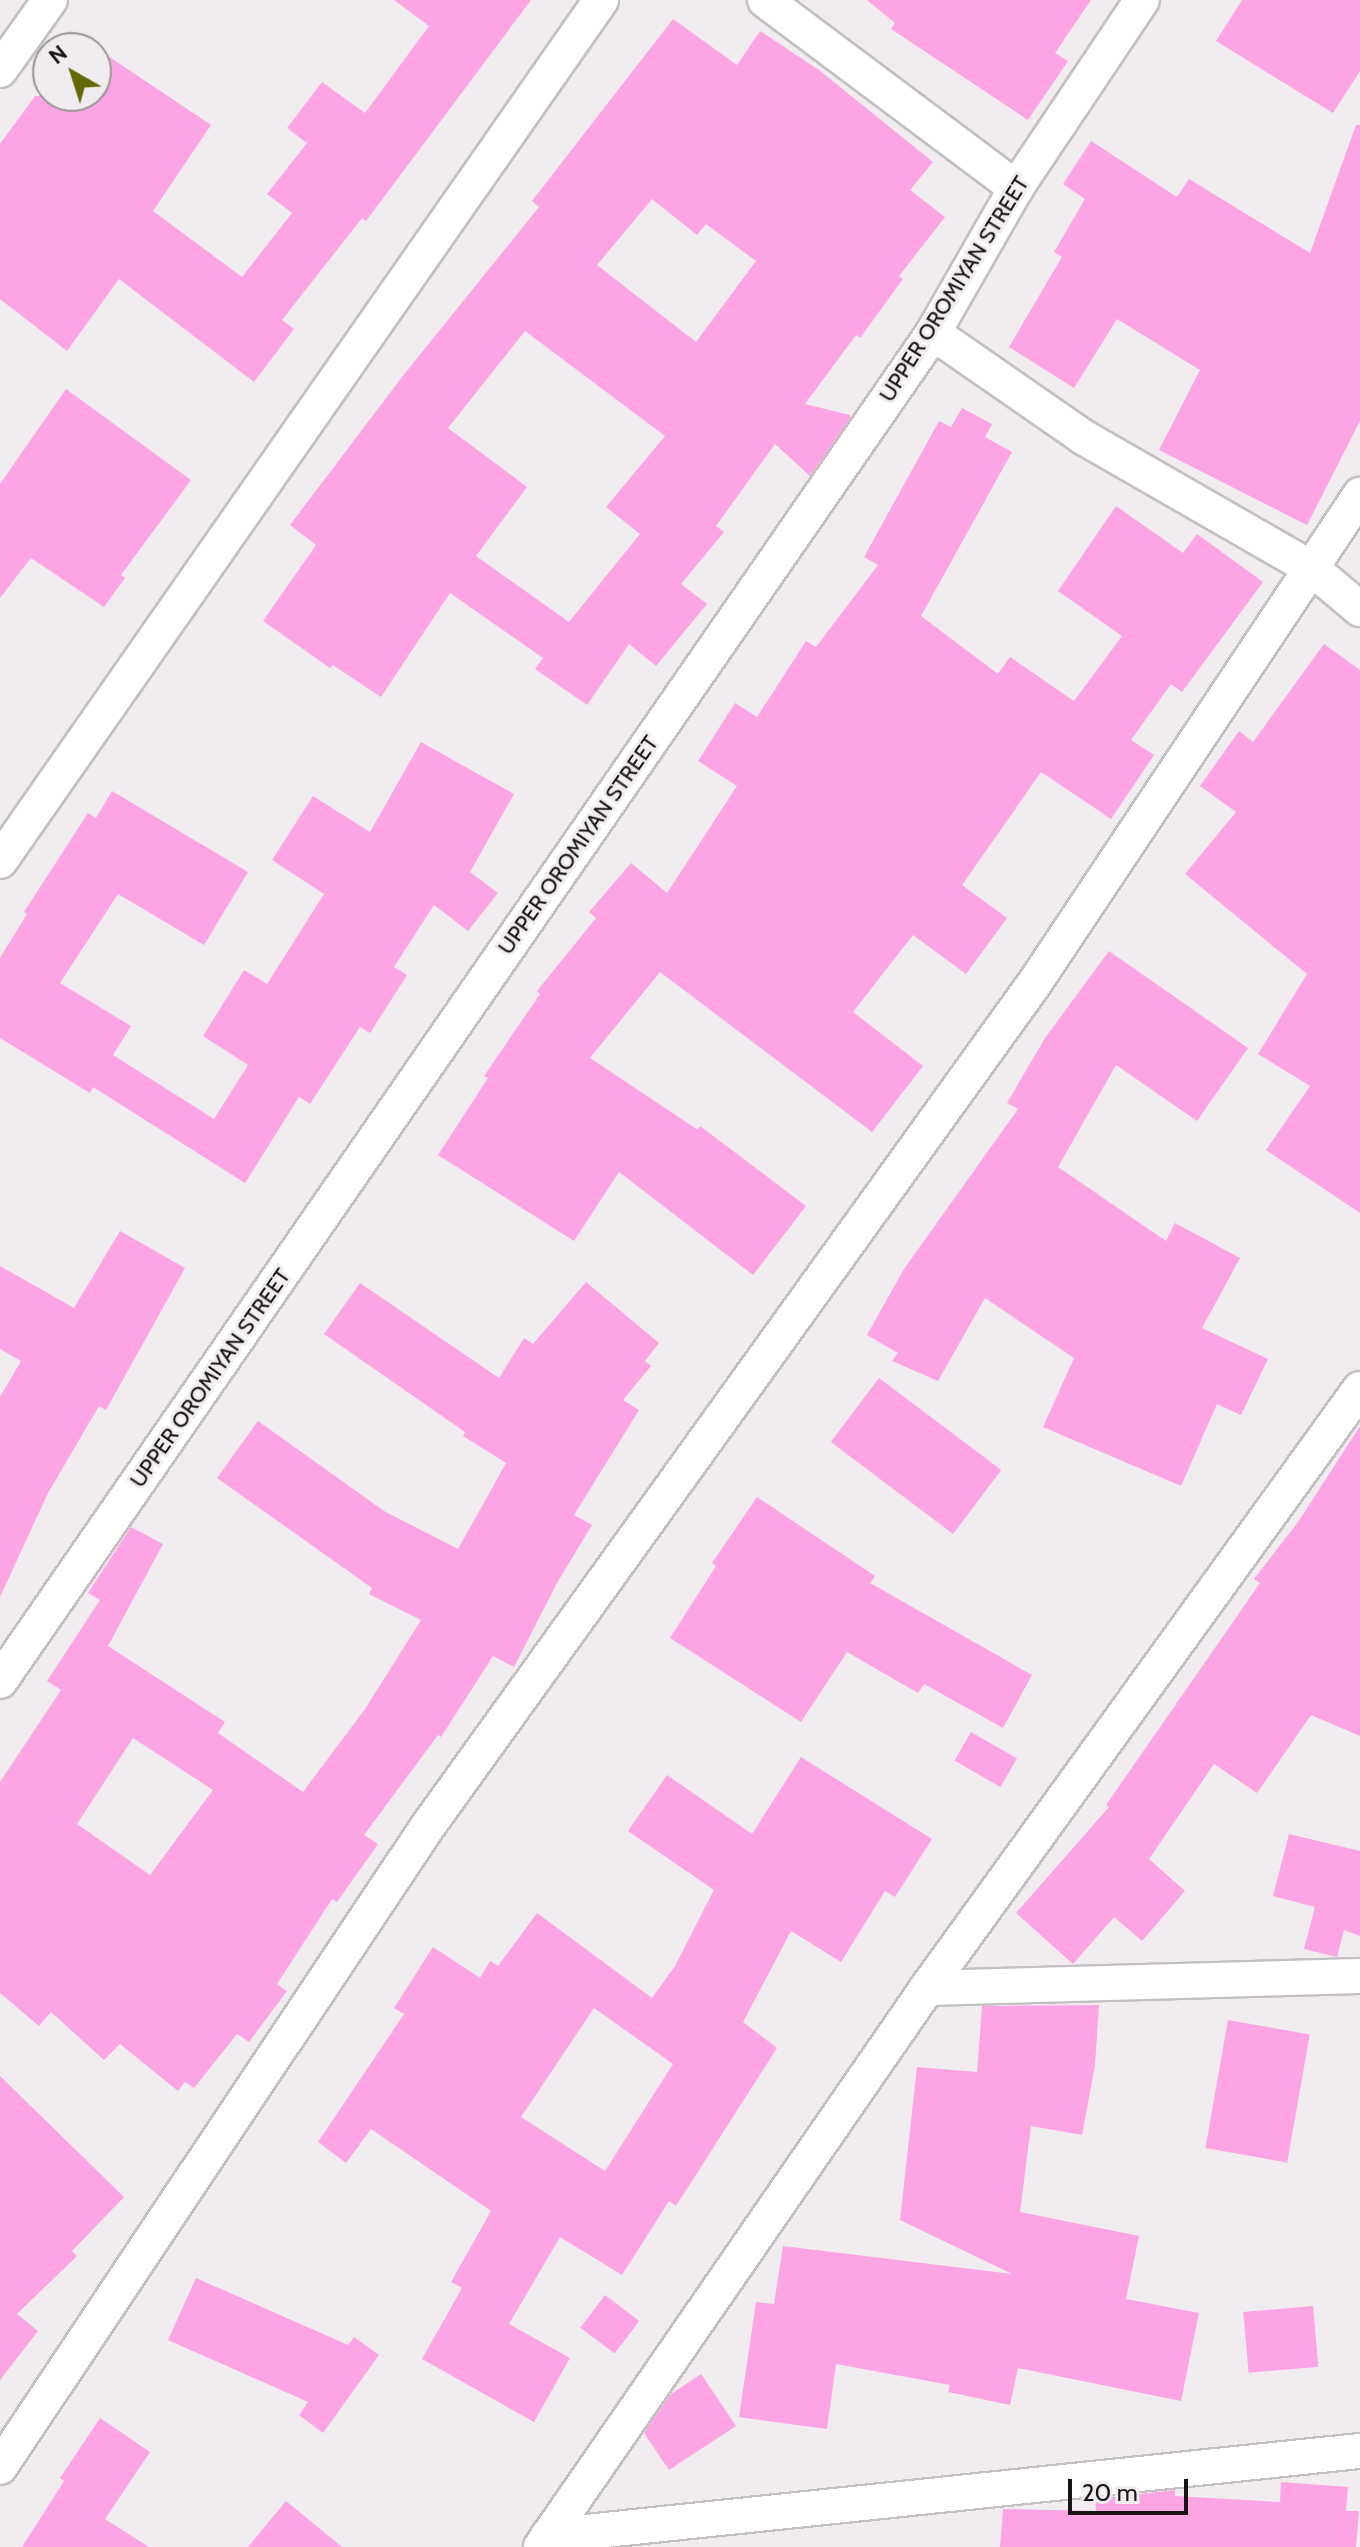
<!DOCTYPE html>
<html>
<head>
<meta charset="utf-8">
<style>
  body { margin:0 }
  #map { position:relative; width:1360px; height:2547px; overflow:hidden; background:#f1ecef; font-family:Cabin,sans-serif }
  div>[style] { position:absolute }
  .building>* { inset:0; background:#fda5e4; transform-origin:0 0 }
  .roads { filter:drop-shadow(2px 0 #c4bfc2) drop-shadow(-2px 0 #c4bfc2) drop-shadow(0 2px #c4bfc2) drop-shadow(0 -2px #c4bfc2) }
  .minor>* { height:34px; margin:-17px; padding:0 17px; transform-origin:17px; border-radius:17px; background:#fff }
  span { translate:-50% -50%; white-space:nowrap; text-align:center; line-height:1.15; -webkit-text-stroke:6px #f1ecef; paint-order:stroke }
  .street-label { font-size:22px; color:#161415 }
  .north { position:absolute; left:32px; top:32px; width:80px; height:80px; box-sizing:border-box; background:#f1ecef; border:2px solid #999698; border-radius:50%; rotate:321deg; font-size:22px; font-weight:700; line-height:32px; text-align:center; color:#161415 }
  .north::after { content:''; display:block; margin:auto; width:28px; height:36px; background:#636704; clip-path:polygon(50% 0,100% 100%,50% 72%,0 100%) }
  .scale { position:absolute; left:1068px; top:2479px; width:120px; height:36px; box-sizing:border-box; border:4px solid #161415; border-top:0; padding-left:10px; font-size:24px; line-height:28px; white-space:nowrap; color:#161415; -webkit-text-stroke:6px #f1ecef; paint-order:stroke }
</style>
</head>
<body>
<div id="map">
  <div class="building">
    <i style="clip-path:polygon(394px 0,531px 0,366px 221px,362px 218px,282px 320px,294px 329px,254px 382px,119px 279px,67px 351px,0 299px,0 144px,35px 96px,96px 96px,96px 48px,83px 48px,87px 42px,211px 125px,153px 211px,242px 277px,292px 213px,267px 194px,307px 143px,287px 128px,322px 82px,365px 113px,429px 26px)"></i>
    <i style="clip-path:polygon(867px 0,1091px 0,1055px 53px,1068px 61px,1028px 120px,891px 29px,895px 23px)"></i>
    <i style="clip-path:polygon(1242px 0,1360px 0,1360px 71px,1333px 113px,1216px 41px)"></i>
    <i style="clip-path:polygon(evenodd,673px 19px,737px 65px,760px 31px,819px 70px,933px 162px,910px 190px,945px 217px,899px 276px,903px 279px,860px 338px,856px 335px,805px 404px,850px 415px,850px 418px,810px 476px,775px 444px,716px 526px,724px 532px,681px 584px,707px 604px,656px 666px,629px 644px,587px 705px,535px 669px,543px 658px,450px 593px,381px 697px,333px 665px,330px 668px,263px 621px,316px 545px,290px 525px,402px 377px,539px 207px,532px 201px,673px 19px,652px 199px,697px 235px,706px 224px,756px 261px,696px 342px,597px 265px,652px 199px,673px 19px,525px 331px,665px 436px,606px 507px,640px 534px,569px 622px,476px 556px,527px 487px,448px 428px,525px 331px)"></i>
    <i style="clip-path:polygon(1356px 125px,1360px 125px,1360px 421px,1307px 525px,1159px 450px,1200px 370px,1117px 319px,1074px 388px,1009px 347px,1062px 257px,1054px 252px,1085px 199px,1063px 184px,1091px 141px,1177px 197px,1189px 179px,1310px 253px)"></i>
    <i style="clip-path:polygon(66px 389px,191px 480px,121px 575px,125px 578px,104px 607px,31px 558px,0 598px,0 484px)"></i>
    <i style="clip-path:polygon(962px 408px,992px 424px,985px 437px,1012px 452px,921px 616px,998px 674px,1010px 657px,1074px 701px,1122px 636px,1058px 591px,1116px 506px,1183px 553px,1197px 534px,1263px 582px,1182px 692px,1171px 684px,1131px 740px,1154px 755px,1111px 819px,1041px 772px,962px 885px,1007px 918px,966px 974px,913px 935px,853px 1012px,923px 1066px,872px 1132px,660px 972px,590px 1058px,698px 1130px,700px 1126px,806px 1206px,753px 1275px,619px 1172px,574px 1241px,438px 1155px,488px 1078px,484px 1076px,540px 994px,537px 991px,596px 918px,589px 912px,631px 863px,667px 893px,737px 786px,698px 761px,735px 703px,757px 717px,806px 641px,816px 647px,878px 565px,864px 557px,939px 421px,951px 427px)"></i>
    <i style="clip-path:polygon(1324px 644px,1360px 670px,1360px 1213px,1266px 1150px,1310px 1086px,1258px 1054px,1307px 974px,1185px 874px,1236px 812px,1200px 786px,1239px 731px,1253px 742px)"></i>
    <i style="clip-path:polygon(421px 742px,514px 794px,470px 872px,498px 893px,468px 931px,434px 905px,394px 967px,407px 975px,370px 1033px,360px 1027px,310px 1104px,299px 1097px,245px 1183px,93px 1087px,90px 1093px,0 1038px,0 958px,27px 914px,24px 912px,88px 813px,96px 818px,112px 791px,248px 872px,204px 945px,118px 894px,60px 983px,131px 1026px,113px 1055px,214px 1119px,248px 1065px,203px 1036px,244px 970px,267px 984px,324px 894px,272px 860px,313px 796px,370px 832px)"></i>
    <i style="clip-path:polygon(1109px 951px,1248px 1048px,1197px 1121px,1116px 1065px,1058px 1167px,1166px 1241px,1175px 1223px,1240px 1258px,1202px 1328px,1268px 1359px,1241px 1415px,1217px 1404px,1181px 1486px,1043px 1427px,1074px 1358px,985px 1298px,938px 1381px,892px 1361px,898px 1353px,867px 1335px,904px 1269px,1018px 1109px,1007px 1103px,1045px 1038px)"></i>
    <i style="clip-path:polygon(120px 1231px,185px 1268px,106px 1410px,99px 1406px,48px 1493px,0 1597px,0 1397px,21px 1361px,0 1349px,0 1266px,74px 1308px)"></i>
    <i style="clip-path:polygon(evenodd,586px 1282px,659px 1343px,645px 1361px,651px 1366px,623px 1400px,639px 1410px,574px 1515px,592px 1525px,557px 1583px,514px 1667px,493px 1656px,441px 1737px,438px 1735px,364px 1835px,378px 1844px,337px 1902px,332px 1899px,277px 1984px,287px 1991px,249px 2042px,237px 2034px,194px 2088px,185px 2082px,178px 2091px,120px 2044px,104px 2060px,51px 2012px,39px 2026px,0 1993px,0 1782px,61px 1690px,47px 1681px,100px 1600px,88px 1593px,131px 1527px,163px 1544px,108px 1646px,225px 1722px,218px 1733px,303px 1792px,365px 1709px,421px 1620px,369px 1594px,372px 1588px,217px 1478px,258px 1421px,384px 1511px,458px 1549px,506px 1463px,463px 1436px,465px 1432px,324px 1334px,360px 1283px,499px 1378px,524px 1338px,533px 1344px,586px 1282px,133px 1738px,213px 1790px,150px 1875px,77px 1824px,133px 1738px)"></i>
    <i style="left:879px;top:1378px;width:153px;height:80px;rotate:37deg"></i>
    <i style="clip-path:polygon(1360px 1426px,1360px 1736px,1311px 1715px,1257px 1793px,1214px 1764px,1149px 1859px,1185px 1891px,1142px 1941px,1114px 1917px,1073px 1964px,1016px 1913px,1109px 1807px,1106px 1805px,1260px 1583px,1254px 1579px,1298px 1522px)"></i>
    <i style="clip-path:polygon(757px 1497px,875px 1576px,870px 1583px,1032px 1675px,1003px 1728px,924px 1684px,918px 1693px,847px 1652px,801px 1722px,670px 1638px,716px 1566px,712px 1563px)"></i>
    <i style="left:971px;top:1732px;width:53px;height:33px;rotate:30deg"></i>
    <i style="clip-path:polygon(evenodd,801px 1757px,932px 1839px,895px 1897px,885px 1891px,841px 1962px,791px 1931px,743px 2022px,777px 2048px,676px 2206px,669px 2201px,622px 2275px,560px 2237px,509px 2324px,570px 2358px,534px 2422px,422px 2359px,462px 2288px,451px 2282px,491px 2211px,371px 2129px,346px 2163px,318px 2142px,404px 2014px,394px 2008px,433px 1947px,480px 1978px,490px 1961px,498px 1966px,537px 1913px,652px 1998px,675px 1966px,714px 1890px,628px 1831px,667px 1775px,752px 1834px,801px 1757px,594px 2008px,673px 2064px,605px 2171px,521px 2117px,594px 2008px)"></i>
    <i style="clip-path:polygon(1289px 1834px,1360px 1851px,1360px 1936px,1344px 1930px,1337px 1957px,1304px 1949px,1315px 1907px,1273px 1896px)"></i>
    <i style="clip-path:polygon(1099px 2005px,1095px 2065px,1082px 2135px,1031px 2126px,1020px 2212px,1139px 2236px,1126px 2299px,1199px 2313px,1181px 2401px,1018px 2368px,1010px 2405px,948px 2392px,950px 2385px,836px 2364px,827px 2429px,739px 2417px,756px 2302px,774px 2304px,783px 2246px,1012px 2274px,900px 2220px,917px 2067px,977px 2072px,982px 2006px)"></i>
    <i style="left:1228px;top:2020px;width:83px;height:130px;rotate:10deg"></i>
    <i style="clip-path:polygon(0 2076px,124px 2197px,72px 2251px,77px 2256px,17px 2314px,38px 2331px,0 2380px)"></i>
    <i style="clip-path:polygon(196px 2278px,348px 2345px,354px 2337px,379px 2355px,323px 2433px,299px 2415px,308px 2402px,168px 2340px)"></i>
    <i style="left:605px;top:2295px;width:43px;height:41px;rotate:37deg"></i>
    <i style="left:1313px;top:2306px;width:61px;height:70px;rotate:85deg"></i>
    <i style="clip-path:polygon(701px 2374px,736px 2426px,669px 2470px,644px 2433px,671px 2394px)"></i>
    <i style="clip-path:polygon(100px 2418px,150px 2452px,105px 2519px,149px 2547px,22px 2547px,64px 2481px,60px 2478px)"></i>
    <i style="clip-path:polygon(1281px 2482px,1348px 2487px,1346px 2511px,1359px 2511px,1356px 2547px,1000px 2547px,1003px 2509px,1096px 2511px,1095px 2499px,1175px 2490px,1175px 2496px,1280px 2502px)"></i>
    <i style="clip-path:polygon(286px 2501px,342px 2547px,248px 2547px)"></i>
  </div>
  <div class="roads">
    <div class="minor">
      <i style="left:765px;top:0;width:314px;rotate:36.8deg"></i>
      <i style="left:0;top:70px;width:86px;rotate:-54.5deg"></i>
      <i style="left:933px;top:333px;width:183px;rotate:34.7deg"></i>
      <i style="left:1083px;top:437px;width:263px;rotate:29.9deg"></i>
      <i style="left:1311px;top:568px;width:64px;rotate:39.9deg"></i>
      <i style="left:0;top:861px;width:1050px;rotate:-55.08deg"></i>
      <i style="left:0;top:1681px;width:1639px;rotate:-55.31deg"></i>
      <i style="left:933px;top:333px;width:167px;rotate:-60.2deg"></i>
      <i style="left:1016px;top:188px;width:226px;rotate:-56.2deg"></i>
      <i style="left:927px;top:1988px;width:433px;rotate:-1.6deg"></i>
      <i style="left:0;top:2467px;width:771px;rotate:-56.27deg"></i>
      <i style="left:428px;top:1826px;width:1037px;rotate:-54.26deg"></i>
      <i style="left:1034px;top:984px;width:588px;rotate:-56.31deg"></i>
      <i style="left:548px;top:2536px;width:816px;rotate:-5.98deg"></i>
      <i style="left:541px;top:2547px;width:679px;rotate:-55.37deg"></i>
      <i style="left:927px;top:1988px;width:739px;rotate:-54.14deg"></i>
    </div>
  </div>
  <div class="street-label">
    <span style="left:954px;top:289px;rotate:-58deg">UPPER OROMIYAN STREET</span>
    <span style="left:578px;top:845px;rotate:-55deg">UPPER OROMIYAN STREET</span>
    <span style="left:210px;top:1378px;rotate:-55deg">UPPER OROMIYAN STREET</span>
  </div>
  <div class="north">N</div>
  <div class="scale">20 m</div>
</div>
</body>
</html>
